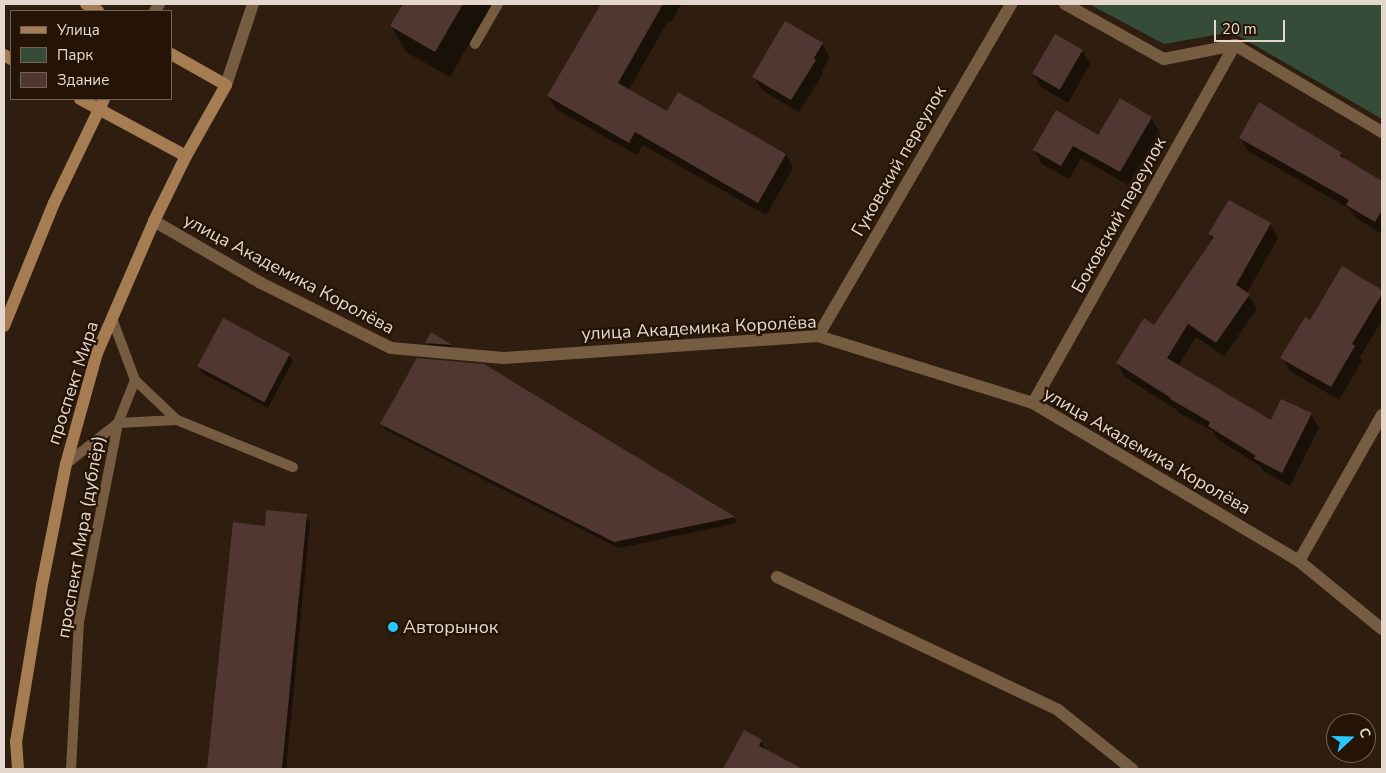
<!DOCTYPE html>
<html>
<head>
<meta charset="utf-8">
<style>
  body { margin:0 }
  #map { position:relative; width:1386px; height:773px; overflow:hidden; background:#2f1e0f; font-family:"Nunito Sans",sans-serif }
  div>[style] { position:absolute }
  .green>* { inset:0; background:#344c38 }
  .shadow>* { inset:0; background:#0007 }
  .building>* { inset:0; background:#503731; transform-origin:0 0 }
  .service>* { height:10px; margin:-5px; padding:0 5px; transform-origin:5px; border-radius:5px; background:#765d42 }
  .minor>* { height:12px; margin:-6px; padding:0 6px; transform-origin:6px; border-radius:6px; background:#765d42 }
  .tertiary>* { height:12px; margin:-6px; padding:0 6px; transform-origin:6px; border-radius:6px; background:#765d42 }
  .secondary>* { height:12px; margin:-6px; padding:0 6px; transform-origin:6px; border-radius:6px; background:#a67d52 }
  .dots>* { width:14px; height:14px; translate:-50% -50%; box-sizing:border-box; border:2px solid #251406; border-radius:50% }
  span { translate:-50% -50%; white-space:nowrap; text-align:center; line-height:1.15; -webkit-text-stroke:4.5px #251406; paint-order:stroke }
  .street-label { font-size:18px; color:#e4d8ce }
  .poi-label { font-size:18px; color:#e4d8ce }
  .left { translate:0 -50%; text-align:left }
  .frame { position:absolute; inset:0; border:5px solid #e4d8ce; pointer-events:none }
  .legend { position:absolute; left:10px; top:10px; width:162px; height:90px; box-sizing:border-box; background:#251406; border:1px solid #716256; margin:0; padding:6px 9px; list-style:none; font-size:15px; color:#e4d8ce }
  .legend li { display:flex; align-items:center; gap:10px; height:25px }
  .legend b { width:25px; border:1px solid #716256 }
  .north { position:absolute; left:1326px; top:713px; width:50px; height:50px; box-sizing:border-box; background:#251406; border:1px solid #716256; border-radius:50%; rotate:69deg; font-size:14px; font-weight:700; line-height:20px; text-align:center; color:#e4d8ce }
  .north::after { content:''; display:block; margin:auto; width:18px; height:22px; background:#26c9fe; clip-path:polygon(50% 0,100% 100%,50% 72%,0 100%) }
  .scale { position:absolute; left:1214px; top:20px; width:71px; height:22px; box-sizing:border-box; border:2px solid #e4d8ce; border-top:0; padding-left:6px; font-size:15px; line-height:18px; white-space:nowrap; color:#e4d8ce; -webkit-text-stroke:4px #251406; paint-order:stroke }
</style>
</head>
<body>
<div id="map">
  <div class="green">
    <i style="clip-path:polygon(1089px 4px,1382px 4px,1382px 119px,1232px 32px,1164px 44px)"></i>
  </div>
  <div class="shadow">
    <i style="clip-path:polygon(404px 4px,492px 4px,450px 77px,406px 52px,391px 26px)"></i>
    <i style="clip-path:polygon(602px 4px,681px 4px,671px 22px,668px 21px,628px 91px,668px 113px,786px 154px,793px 168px,766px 215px,643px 145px,637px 155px,556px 109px,548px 96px)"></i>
    <i style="clip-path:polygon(822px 44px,830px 57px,821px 72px,823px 74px,799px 112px,762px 90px,754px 77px)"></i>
    <i style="clip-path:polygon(1082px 51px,1090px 64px,1068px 103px,1041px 87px,1033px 74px)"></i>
    <i style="clip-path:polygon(1151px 118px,1159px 131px,1128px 185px,1081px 158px,1069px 179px,1042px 164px,1034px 150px,1099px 136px)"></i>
    <i style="clip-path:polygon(1240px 138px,1341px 153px,1346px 161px,1382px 183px,1382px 234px,1356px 218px,1350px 209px,1248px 151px)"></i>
    <i style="clip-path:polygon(1270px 224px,1278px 238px,1247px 293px,1257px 309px,1224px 356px,1196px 337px,1178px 366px,1272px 422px,1311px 414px,1319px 428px,1290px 486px,1263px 471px,1260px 466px,1217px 439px,1213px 431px,1179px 413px,1177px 410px,1125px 377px,1117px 363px,1155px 327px,1213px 240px,1209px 234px)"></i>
    <i style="clip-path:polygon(1343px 267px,1382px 292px,1382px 320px,1360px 357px,1362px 361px,1339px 400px,1290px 371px,1282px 358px,1310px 321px)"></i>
    <i style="clip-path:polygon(431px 334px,451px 346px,454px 351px,430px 349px,427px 343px)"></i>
    <i style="clip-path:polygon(289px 355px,293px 361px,268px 408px,202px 373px,199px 367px)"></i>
    <i style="clip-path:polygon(483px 366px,734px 517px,737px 523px,619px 548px,386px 430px,382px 424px)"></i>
    <i style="clip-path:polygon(306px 516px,310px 522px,286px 769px,208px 769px,234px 524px,266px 527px)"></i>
    <i style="clip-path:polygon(744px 732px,761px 741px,768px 756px,760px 769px,724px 769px)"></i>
  </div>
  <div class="building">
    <i style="clip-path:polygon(403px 4px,463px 4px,435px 52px,390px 26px)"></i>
    <i style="clip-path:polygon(601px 4px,663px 4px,618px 83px,667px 111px,678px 92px,786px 154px,758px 203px,635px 132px,629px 143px,547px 96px)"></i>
    <i style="clip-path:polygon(785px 21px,823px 43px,814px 58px,816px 60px,791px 100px,752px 77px)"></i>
    <i style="left:1055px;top:34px;width:32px;height:46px;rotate:30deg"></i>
    <i style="clip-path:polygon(1120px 98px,1152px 117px,1120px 172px,1073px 146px,1061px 166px,1033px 150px,1056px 110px,1098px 135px)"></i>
    <i style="clip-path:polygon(1259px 102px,1342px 153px,1340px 156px,1382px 181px,1382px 210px,1375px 222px,1346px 205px,1349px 200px,1239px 138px)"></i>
    <i style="clip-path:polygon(1229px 200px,1271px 223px,1236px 285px,1250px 294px,1216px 343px,1188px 324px,1167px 358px,1271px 420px,1281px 399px,1312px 413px,1282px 473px,1253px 458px,1256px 456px,1208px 426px,1210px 422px,1170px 399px,1171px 398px,1116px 363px,1144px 318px,1154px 325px,1214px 237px,1208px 234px)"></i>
    <i style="clip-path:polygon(1342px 266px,1382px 290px,1382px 294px,1352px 344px,1355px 346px,1331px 387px,1280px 358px,1305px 317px,1310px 320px)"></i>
    <i style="left:223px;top:318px;width:76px;height:55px;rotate:28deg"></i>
    <i style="clip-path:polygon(431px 332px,452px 345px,425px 343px)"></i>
    <i style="clip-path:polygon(417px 358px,484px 364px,735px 517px,614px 542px,380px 424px)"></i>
    <i style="clip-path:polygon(266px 510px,307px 514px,282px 769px,207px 769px,233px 522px,265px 526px)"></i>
    <i style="clip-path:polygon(744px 730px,762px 740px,759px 746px,803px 769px,723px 769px)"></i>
  </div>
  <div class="service">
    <i style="left:475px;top:44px;width:46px;rotate:-60.1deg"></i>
    <i style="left:135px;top:380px;width:58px;rotate:43.6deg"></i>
    <i style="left:177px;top:420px;width:125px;rotate:22.1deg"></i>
    <i style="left:66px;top:464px;width:66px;rotate:-38.3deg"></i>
    <i style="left:118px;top:423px;width:59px;rotate:-2.9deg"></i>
    <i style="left:71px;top:769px;width:147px;rotate:-86.9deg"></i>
    <i style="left:79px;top:622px;width:203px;rotate:-78.9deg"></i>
    <i style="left:118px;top:423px;width:46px;rotate:-68.4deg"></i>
    <i style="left:135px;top:380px;width:66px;rotate:-110.4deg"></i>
  </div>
  <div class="minor">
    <i style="left:1065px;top:4px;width:113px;rotate:29.1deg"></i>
    <i style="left:1164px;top:59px;width:72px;rotate:-11.2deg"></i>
    <i style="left:1235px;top:45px;width:171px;rotate:30.6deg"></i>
    <i style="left:154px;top:221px;width:124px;rotate:30.1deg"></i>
    <i style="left:261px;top:283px;width:145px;rotate:26.6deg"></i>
    <i style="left:391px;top:348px;width:113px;rotate:5.1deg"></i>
    <i style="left:504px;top:358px;width:315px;rotate:-4deg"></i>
    <i style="left:818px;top:336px;width:225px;rotate:17.3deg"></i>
    <i style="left:1033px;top:403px;width:309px;rotate:30.7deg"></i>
    <i style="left:1299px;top:561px;width:107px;rotate:39.3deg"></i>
    <i style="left:818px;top:336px;width:384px;rotate:-59.8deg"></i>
    <i style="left:1033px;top:403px;width:411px;rotate:-60.6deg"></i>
    <i style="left:1299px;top:561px;width:168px;rotate:-60.4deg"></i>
    <i style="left:777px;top:577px;width:311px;rotate:25.3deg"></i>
    <i style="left:1058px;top:710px;width:95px;rotate:38.6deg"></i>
  </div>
  <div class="tertiary">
    <i style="left:155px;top:11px;width:8px;rotate:-60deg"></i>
    <i style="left:226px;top:85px;width:85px;rotate:-71.6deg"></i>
  </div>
  <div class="secondary">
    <i style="left:86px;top:4px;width:14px;rotate:30deg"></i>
    <i style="left:4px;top:55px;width:8px;rotate:30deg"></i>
    <i style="left:80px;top:99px;width:120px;rotate:28.3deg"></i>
    <i style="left:4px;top:326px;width:133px;rotate:-67.9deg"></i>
    <i style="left:54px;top:203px;width:115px;rotate:-64.3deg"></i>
    <i style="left:18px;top:769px;width:27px;rotate:-94deg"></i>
    <i style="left:16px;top:742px;width:159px;rotate:-80.6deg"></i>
    <i style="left:42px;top:585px;width:123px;rotate:-78.8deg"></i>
    <i style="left:66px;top:464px;width:115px;rotate:-74.4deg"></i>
    <i style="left:97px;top:353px;width:144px;rotate:-66.6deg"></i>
    <i style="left:154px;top:221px;width:72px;rotate:-63.8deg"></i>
    <i style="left:186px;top:156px;width:81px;rotate:-60.6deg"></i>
    <i style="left:226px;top:85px;width:63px;rotate:-150.6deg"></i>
  </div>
  <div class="dots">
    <i style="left:393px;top:627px;background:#26c9fe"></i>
  </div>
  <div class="street-label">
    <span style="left:899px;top:161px;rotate:-60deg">Гуковский переулок</span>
    <span style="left:1119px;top:215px;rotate:-61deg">Боковский переулок</span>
    <span style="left:289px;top:274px;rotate:28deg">улица Академика Королёва</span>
    <span style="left:699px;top:328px;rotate:-3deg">улица Академика Королёва</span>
    <span style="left:73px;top:383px;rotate:-72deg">проспект Мира</span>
    <span style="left:1147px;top:451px;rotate:30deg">улица Академика Королёва</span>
    <span style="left:81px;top:537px;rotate:-80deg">проспект Мира (дублёр)</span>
  </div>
  <div class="poi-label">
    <span class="left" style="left:403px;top:627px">Авторынок</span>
  </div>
  <div class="frame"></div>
  <ul class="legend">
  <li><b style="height:6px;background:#a67d52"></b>Улица</li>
  <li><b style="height:14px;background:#344c38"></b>Парк</li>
  <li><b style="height:14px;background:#503731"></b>Здание</li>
  </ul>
  <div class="north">С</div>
  <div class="scale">20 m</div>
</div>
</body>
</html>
